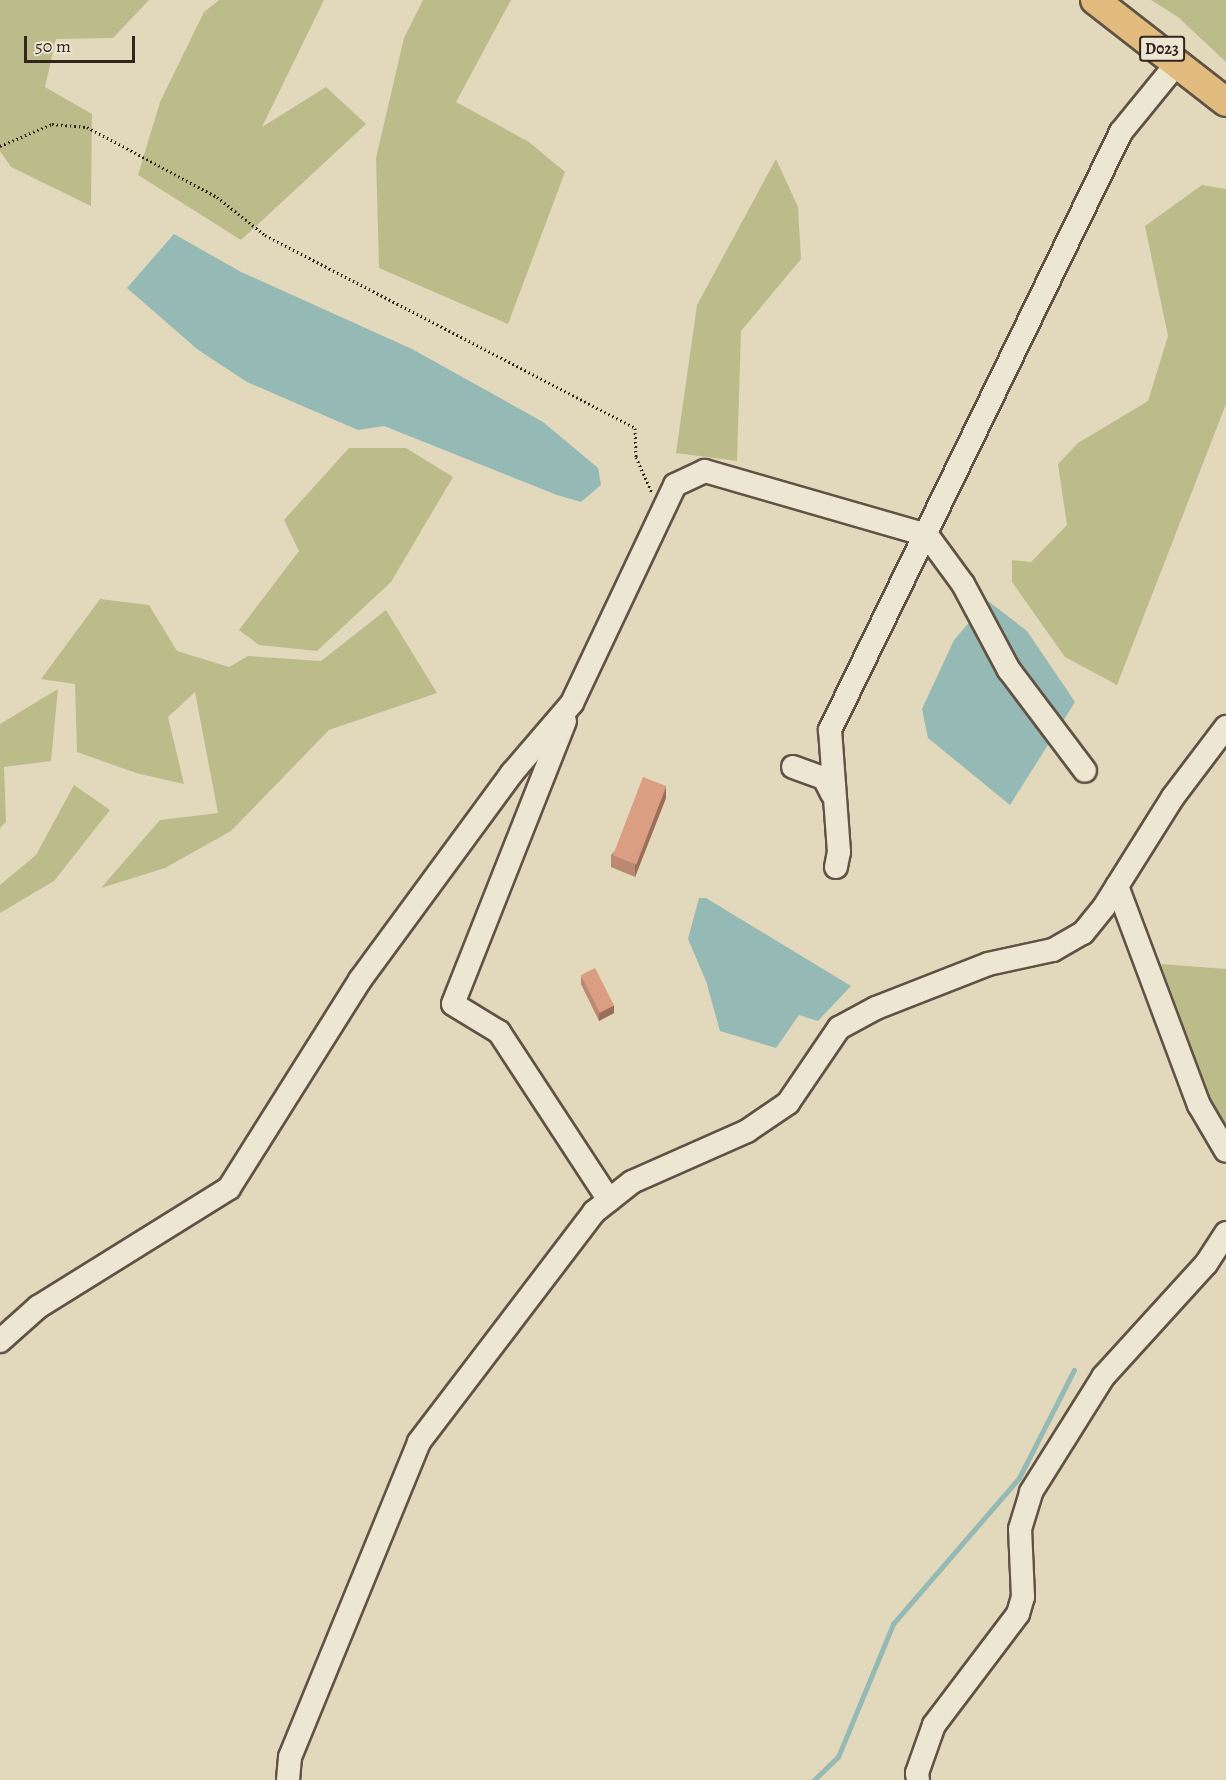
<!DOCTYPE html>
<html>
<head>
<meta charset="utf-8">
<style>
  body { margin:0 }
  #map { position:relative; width:1226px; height:1780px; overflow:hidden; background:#e2d8bb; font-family:Alegreya,serif }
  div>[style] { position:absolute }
  .green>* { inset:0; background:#bcbc8b }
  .water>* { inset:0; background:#95b9b4 }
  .stream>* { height:4.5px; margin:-2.25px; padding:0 2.25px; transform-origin:2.25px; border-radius:2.25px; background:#95b9b4 }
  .path>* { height:3px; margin-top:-1.5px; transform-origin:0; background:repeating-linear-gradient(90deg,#34261e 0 1.5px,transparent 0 4.5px) }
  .roads { filter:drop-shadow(2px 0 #605245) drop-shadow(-2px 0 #605245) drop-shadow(0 2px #605245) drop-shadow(0 -2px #605245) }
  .minor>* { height:22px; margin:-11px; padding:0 11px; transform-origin:11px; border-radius:11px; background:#ece6d3 }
  .major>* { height:28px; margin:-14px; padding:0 14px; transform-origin:14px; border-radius:14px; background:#e1bc7e }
  .wall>* { inset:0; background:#bb8871 }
  .shaded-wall>* { inset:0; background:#996f5c }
  .building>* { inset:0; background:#da9e83; transform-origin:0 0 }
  span { translate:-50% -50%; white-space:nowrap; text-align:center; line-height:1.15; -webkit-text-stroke:5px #ece6d3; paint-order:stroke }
  .shield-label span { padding:2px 4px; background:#ece6d3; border:2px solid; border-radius:4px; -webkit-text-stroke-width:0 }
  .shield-label { font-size:16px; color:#34261e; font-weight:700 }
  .scale { position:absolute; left:24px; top:36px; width:111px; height:27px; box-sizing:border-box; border:3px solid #34261e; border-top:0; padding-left:8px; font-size:18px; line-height:21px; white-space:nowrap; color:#34261e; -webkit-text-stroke:4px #ece6d3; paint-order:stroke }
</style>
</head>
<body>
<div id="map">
  <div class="green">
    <i style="clip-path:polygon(0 0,149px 0,113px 38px,56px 39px,45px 87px,92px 114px,91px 206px,11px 167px,0 151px)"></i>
    <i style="clip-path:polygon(219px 0,324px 0,262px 127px,326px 87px,366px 124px,241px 240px,138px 175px,160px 102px,204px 12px)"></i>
    <i style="clip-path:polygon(423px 0,511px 0,456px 102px,529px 142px,565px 172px,508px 324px,379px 268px,376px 158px,404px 38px)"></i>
    <i style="clip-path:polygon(1151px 0,1226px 0,1226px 62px,1178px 17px)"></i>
    <i style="clip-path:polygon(776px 159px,798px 207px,801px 259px,741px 331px,737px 461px,676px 453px,697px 305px)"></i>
    <i style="clip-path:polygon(1202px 185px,1226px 189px,1226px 404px,1117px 685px,1065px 657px,1012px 582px,1012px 560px,1031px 562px,1067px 525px,1058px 464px,1078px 443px,1148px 401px,1168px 336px,1145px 226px)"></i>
    <i style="clip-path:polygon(349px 448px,406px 448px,453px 477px,391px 582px,317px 651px,259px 645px,239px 630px,299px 551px,284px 520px)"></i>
    <i style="clip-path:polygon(100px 599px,149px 605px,177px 651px,229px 667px,248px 656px,321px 661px,386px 610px,437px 693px,329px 730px,231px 831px,165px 868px,101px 888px,160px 820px,218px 813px,195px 692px,168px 717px,184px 784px,136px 773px,77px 752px,75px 684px,41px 679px)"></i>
    <i style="clip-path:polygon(58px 689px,51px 761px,4px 767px,6px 822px,0 828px,0 724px)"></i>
    <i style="clip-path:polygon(74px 785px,110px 810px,54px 881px,0 913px,0 885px,36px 855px)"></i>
    <i style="clip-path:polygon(1161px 964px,1226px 969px,1226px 1128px,1213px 1109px)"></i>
  </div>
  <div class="water">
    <i style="clip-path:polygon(174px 234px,241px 272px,412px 349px,543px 422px,598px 468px,601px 485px,581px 502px,557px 495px,384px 426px,358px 430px,247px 382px,197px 349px,127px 288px)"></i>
    <i style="clip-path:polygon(988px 601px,1027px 631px,1075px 702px,1010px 805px,928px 738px,922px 709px,954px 640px)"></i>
    <i style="clip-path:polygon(699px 898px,706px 898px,851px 986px,818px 1021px,799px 1015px,776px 1048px,720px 1031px,706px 981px,688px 939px)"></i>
  </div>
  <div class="stream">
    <i style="left:814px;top:1780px;width:33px;rotate:-44deg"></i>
    <i style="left:838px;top:1757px;width:144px;rotate:-67.5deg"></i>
    <i style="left:893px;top:1624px;width:193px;rotate:-49.2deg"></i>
    <i style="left:1019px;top:1478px;width:121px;rotate:-63deg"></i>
  </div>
  <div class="path">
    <i style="left:0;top:146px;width:56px;rotate:-22.9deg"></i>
    <i style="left:52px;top:124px;width:35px;rotate:5deg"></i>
    <i style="left:87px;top:127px;width:148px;rotate:28.3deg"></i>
    <i style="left:217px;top:197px;width:61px;rotate:38.4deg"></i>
    <i style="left:265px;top:235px;width:417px;rotate:27.5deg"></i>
    <i style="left:635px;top:428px;width:29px;rotate:88deg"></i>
    <i style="left:636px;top:457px;width:39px;rotate:66deg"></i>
  </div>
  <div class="roads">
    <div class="minor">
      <i style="left:565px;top:721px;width:304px;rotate:111.6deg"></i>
      <i style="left:453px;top:1004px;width:54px;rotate:31.3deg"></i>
      <i style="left:499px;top:1032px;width:201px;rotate:56.8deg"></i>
      <i style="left:793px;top:767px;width:33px;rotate:20deg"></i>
      <i style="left:824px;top:778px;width:18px;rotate:63deg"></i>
      <i style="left:836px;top:867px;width:15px;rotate:-79deg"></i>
      <i style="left:839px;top:852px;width:122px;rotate:-94.2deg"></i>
      <i style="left:830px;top:730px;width:665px;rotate:-64.05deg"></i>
      <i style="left:1121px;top:132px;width:90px;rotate:-50.8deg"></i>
      <i style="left:1117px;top:886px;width:234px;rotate:69.5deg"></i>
      <i style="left:1199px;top:1105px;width:53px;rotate:59.6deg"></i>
      <i style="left:0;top:1341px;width:51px;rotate:-41.8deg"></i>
      <i style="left:38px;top:1307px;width:225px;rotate:-31.9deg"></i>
      <i style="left:229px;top:1188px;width:246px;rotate:-57.8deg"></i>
      <i style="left:360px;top:980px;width:257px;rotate:-53.7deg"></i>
      <i style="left:512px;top:773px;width:92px;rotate:-49.4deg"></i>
      <i style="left:572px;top:703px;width:241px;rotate:-64.7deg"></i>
      <i style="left:675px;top:485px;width:33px;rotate:-25deg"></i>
      <i style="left:705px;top:471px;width:231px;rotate:16.1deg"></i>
      <i style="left:927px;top:535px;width:61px;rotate:53.7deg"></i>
      <i style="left:963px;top:584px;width:98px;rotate:61.9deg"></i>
      <i style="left:1009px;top:670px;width:126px;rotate:53deg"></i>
      <i style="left:288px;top:1780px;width:23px;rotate:-85deg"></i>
      <i style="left:290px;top:1757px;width:340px;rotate:-67.7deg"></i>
      <i style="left:419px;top:1442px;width:289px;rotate:-52.7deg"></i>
      <i style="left:594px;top:1212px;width:48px;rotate:-38.3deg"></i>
      <i style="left:632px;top:1182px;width:126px;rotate:-23.9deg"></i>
      <i style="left:747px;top:1131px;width:50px;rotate:-34.3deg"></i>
      <i style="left:788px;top:1103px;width:91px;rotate:-55.8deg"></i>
      <i style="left:839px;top:1028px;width:42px;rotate:-28.4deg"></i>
      <i style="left:876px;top:1008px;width:120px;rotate:-21.4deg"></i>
      <i style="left:988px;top:964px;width:66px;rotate:-12.2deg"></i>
      <i style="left:1053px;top:950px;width:34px;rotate:-30deg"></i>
      <i style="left:1083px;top:933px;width:33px;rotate:-51deg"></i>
      <i style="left:1104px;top:907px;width:130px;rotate:-57.9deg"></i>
      <i style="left:1173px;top:797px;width:88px;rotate:-52.9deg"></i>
      <i style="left:918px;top:1780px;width:7px;rotate:-98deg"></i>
      <i style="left:917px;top:1773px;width:51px;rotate:-70.5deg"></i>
      <i style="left:934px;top:1725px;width:139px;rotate:-52.9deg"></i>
      <i style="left:1018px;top:1614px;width:18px;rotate:-74deg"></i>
      <i style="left:1023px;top:1597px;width:68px;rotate:-92.5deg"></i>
      <i style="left:1020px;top:1529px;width:39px;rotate:-73deg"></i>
      <i style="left:1031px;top:1492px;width:136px;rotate:-57.9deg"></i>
      <i style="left:1103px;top:1377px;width:153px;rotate:-47.7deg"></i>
      <i style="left:1206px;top:1264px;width:37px;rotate:-57deg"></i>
    </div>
    <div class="major">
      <i style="left:1095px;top:0;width:166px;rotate:37.9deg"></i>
    </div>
  </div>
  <div class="wall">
    <i style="clip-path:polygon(666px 798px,635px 877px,611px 867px,611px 855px)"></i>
    <i style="clip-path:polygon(581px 976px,614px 1013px,599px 1021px,581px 984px)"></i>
  </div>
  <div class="shaded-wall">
    <i style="clip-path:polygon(666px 786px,666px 798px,635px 877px,635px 865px)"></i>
    <i style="clip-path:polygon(614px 1005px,614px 1013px,599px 1021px,599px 1013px)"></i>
  </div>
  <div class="building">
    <i style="left:643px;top:777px;width:25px;height:84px;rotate:21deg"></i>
    <i style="left:595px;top:968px;width:42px;height:16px;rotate:63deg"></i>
  </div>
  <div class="shield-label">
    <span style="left:1162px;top:49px">D023</span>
  </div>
  <div class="scale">50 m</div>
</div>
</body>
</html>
